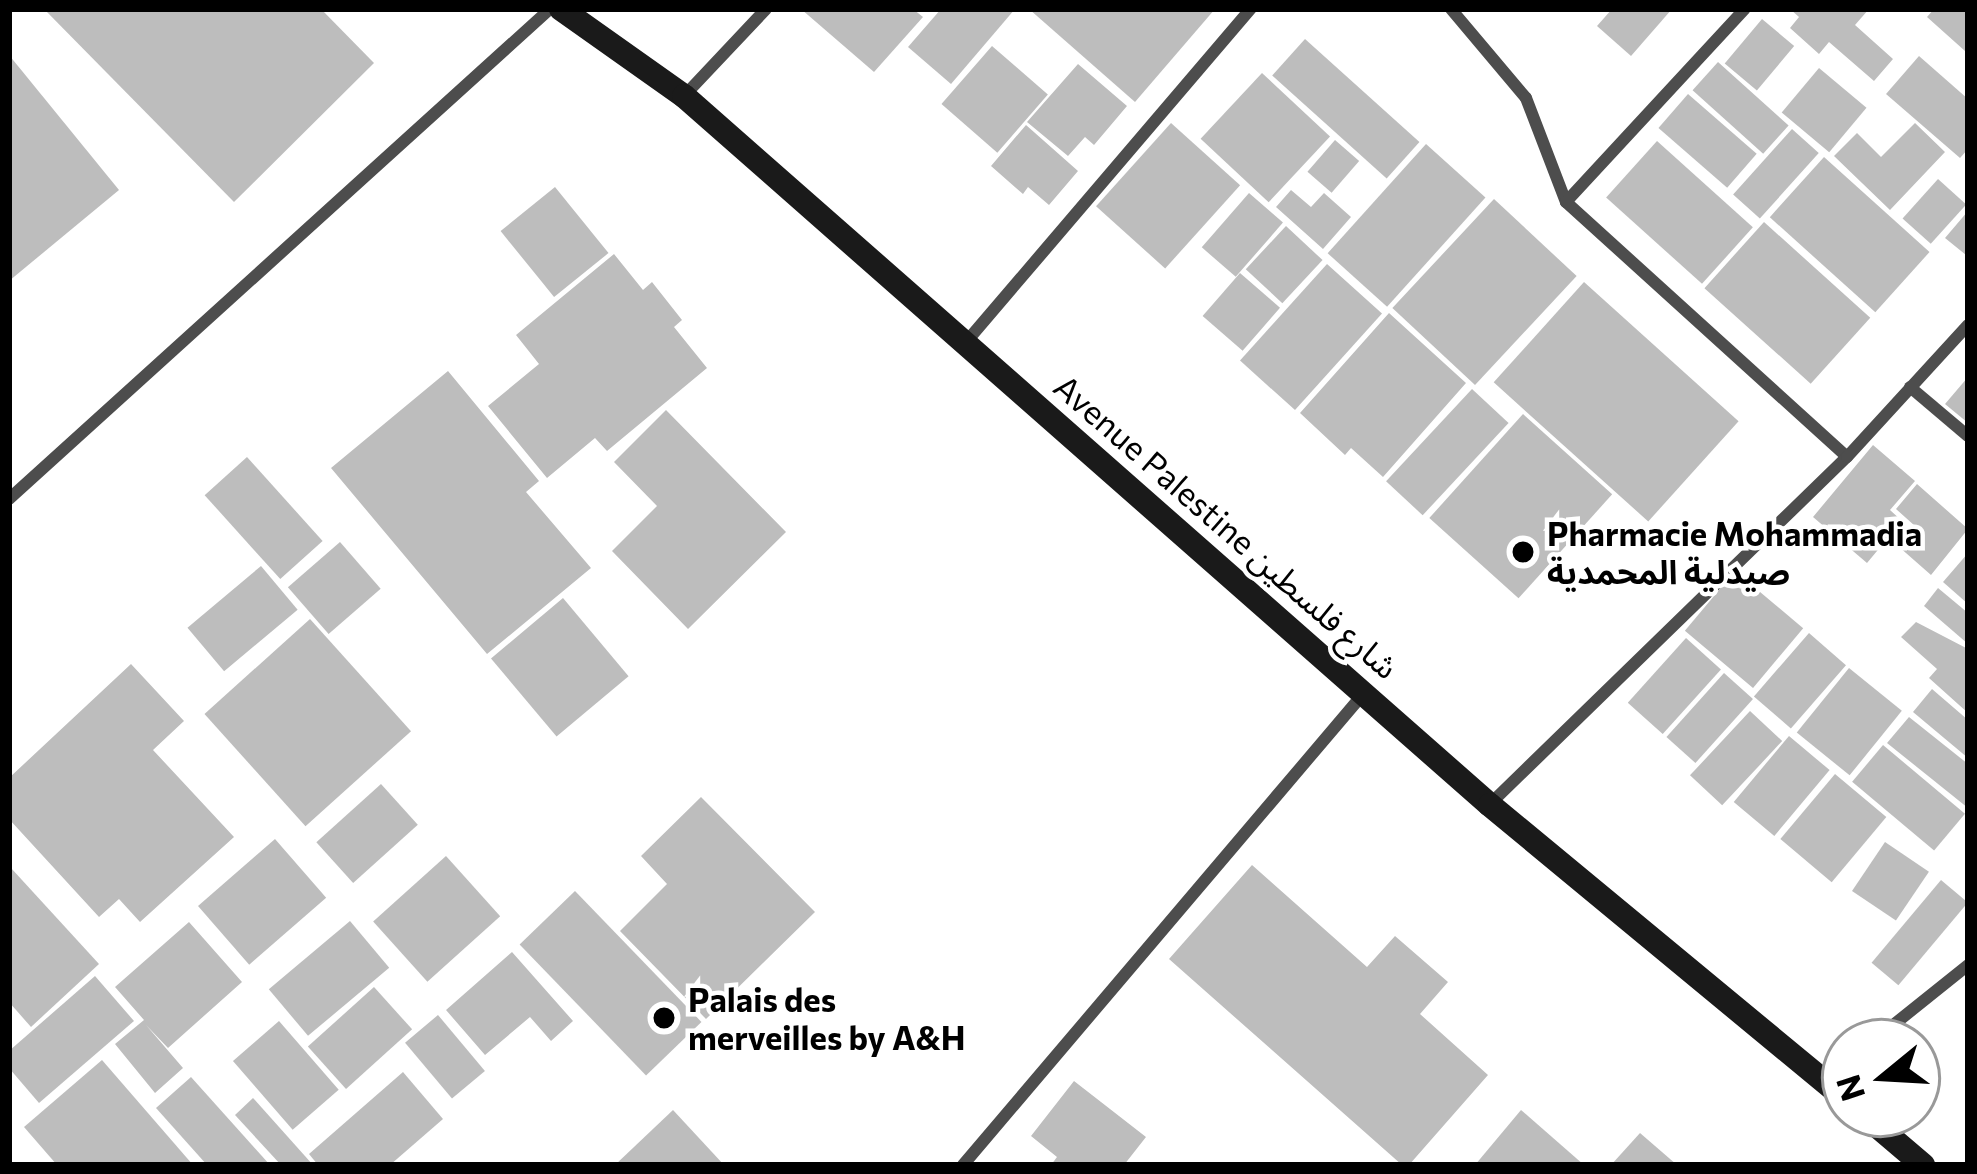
<!DOCTYPE html>
<html>
<head>
<meta charset="utf-8">
<style>
  body { margin:0 }
  #map { position:relative; width:1977px; height:1174px; overflow:hidden; background:#fff; font-family:Commissioner,"Noto Sans Arabic",sans-serif }
  div>[style] { position:absolute }
  .building>* { inset:0; background:#bdbdbd; transform-origin:0 0 }
  .street>* { height:12px; margin:-6px; padding:0 6px; transform-origin:6px; border-radius:6px; background:#4d4d4d }
  .secondary>* { height:24px; margin:-12px; padding:0 12px; transform-origin:12px; border-radius:12px; background:#1a1a1a }
  .dots>* { width:33px; height:33px; translate:-50% -50%; box-sizing:border-box; border:6px solid #fff; border-radius:50% }
  span { translate:-50% -50%; white-space:nowrap; text-align:center; line-height:1.15; -webkit-text-stroke:9px #fff; paint-order:stroke }
  .street-label { font-size:33px; color:#000 }
  .poi-label { font-size:33px; color:#000; font-weight:700 }
  .left { translate:0 -50%; text-align:left }
  .frame { position:absolute; inset:0; border:12px solid #000; pointer-events:none }
  .north { position:absolute; left:1821px; top:1018px; width:120px; height:120px; box-sizing:border-box; background:#fff; border:3px solid #999; border-radius:50%; rotate:252deg; font-size:33px; font-weight:700; line-height:48px; text-align:center; color:#000 }
  .north::after { content:''; display:block; margin:auto; width:42px; height:54px; background:#000; clip-path:polygon(50% 0,100% 100%,50% 72%,0 100%) }
</style>
</head>
<body>
<div id="map">
  <div class="building">
    <i style="clip-path:polygon(44px 9px,321px 9px,374px 63px,234px 202px)"></i>
    <i style="clip-path:polygon(801px 9px,913px 9px,923px 17px,874px 72px)"></i>
    <i style="clip-path:polygon(941px 9px,1015px 9px,951px 84px,908px 47px)"></i>
    <i style="clip-path:polygon(1029px 9px,1215px 9px,1135px 102px)"></i>
    <i style="clip-path:polygon(1612px 9px,1672px 9px,1631px 56px,1597px 26px)"></i>
    <i style="clip-path:polygon(1790px 9px,1869px 9px,1855px 25px,1893px 59px,1874px 81px,1829px 42px,1819px 54px,1790px 28px,1799px 17px)"></i>
    <i style="clip-path:polygon(1934px 9px,1968px 9px,1965px 51px,1927px 17px)"></i>
    <i style="left:1762px;top:19px;width:42px;height:58px;rotate:40deg"></i>
    <i style="left:1305px;top:39px;width:154px;height:49px;rotate:42deg"></i>
    <i style="left:992px;top:46px;width:74px;height:77px;rotate:41deg"></i>
    <i style="clip-path:polygon(9px 55px,119px 190px,9px 281px)"></i>
    <i style="clip-path:polygon(1919px 56px,1968px 99px,1968px 149px,1960px 158px,1886px 94px)"></i>
    <i style="left:1718px;top:62px;width:95px;height:38px;rotate:42deg"></i>
    <i style="clip-path:polygon(1078px 64px,1127px 106px,1094px 145px,1085px 137px,1068px 156px,1027px 122px)"></i>
    <i style="left:1819px;top:68px;width:62px;height:58px;rotate:40deg"></i>
    <i style="left:1262px;top:73px;width:93px;height:90px;rotate:43deg"></i>
    <i style="left:1688px;top:94px;width:91px;height:45px;rotate:41deg"></i>
    <i style="left:1171px;top:123px;width:93px;height:112px;rotate:42deg"></i>
    <i style="clip-path:polygon(1915px 123px,1945px 152px,1890px 210px,1834px 156px,1857px 133px,1881px 157px)"></i>
    <i style="clip-path:polygon(1026px 125px,1078px 171px,1049px 205px,1028px 187px,1023px 194px,991px 166px)"></i>
    <i style="left:1792px;top:129px;width:36px;height:88px;rotate:42deg"></i>
    <i style="left:1335px;top:140px;width:32px;height:42px;rotate:41deg"></i>
    <i style="left:1657px;top:141px;width:129px;height:76px;rotate:42deg"></i>
    <i style="left:1426px;top:144px;width:80px;height:147px;rotate:42deg"></i>
    <i style="left:1824px;top:157px;width:142px;height:81px;rotate:42deg"></i>
    <i style="left:1938px;top:179px;width:38px;height:53px;rotate:42deg"></i>
    <i style="left:555px;top:187px;width:85px;height:70px;rotate:51deg"></i>
    <i style="clip-path:polygon(1291px 190px,1311px 207px,1324px 193px,1351px 217px,1323px 249px,1276px 207px)"></i>
    <i style="left:1249px;top:193px;width:45px;height:72px;rotate:41deg"></i>
    <i style="left:1494px;top:199px;width:113px;height:149px;rotate:43deg"></i>
    <i style="clip-path:polygon(1968px 211px,1968px 252px,1966px 255px,1945px 238px)"></i>
    <i style="left:1764px;top:222px;width:143px;height:89px;rotate:42deg"></i>
    <i style="left:1286px;top:226px;width:50px;height:59px;rotate:43deg"></i>
    <i style="clip-path:polygon(614px 254px,643px 290px,652px 282px,682px 320px,674px 327px,707px 368px,607px 451px,595px 438px,547px 478px,488px 406px,539px 364px,516px 335px)"></i>
    <i style="left:1327px;top:264px;width:74px;height:130px;rotate:42deg"></i>
    <i style="left:1240px;top:273px;width:53px;height:57px;rotate:41deg"></i>
    <i style="left:1584px;top:282px;width:208px;height:135px;rotate:42deg"></i>
    <i style="clip-path:polygon(1389px 313px,1466px 383px,1383px 477px,1351px 448px,1345px 455px,1300px 413px)"></i>
    <i style="clip-path:polygon(448px 371px,539px 481px,526px 492px,591px 568px,487px 654px,331px 468px)"></i>
    <i style="clip-path:polygon(1968px 377px,1968px 423px,1945px 404px)"></i>
    <i style="left:1472px;top:389px;width:50px;height:126px;rotate:43deg"></i>
    <i style="clip-path:polygon(666px 410px,786px 532px,688px 629px,612px 551px,657px 506px,614px 462px)"></i>
    <i style="left:1523px;top:414px;width:120px;height:140px;rotate:42deg"></i>
    <i style="clip-path:polygon(1873px 445px,1915px 481px,1890px 510px,1902px 521px,1867px 563px,1813px 517px)"></i>
    <i style="left:247px;top:457px;width:113px;height:57px;rotate:48deg"></i>
    <i style="clip-path:polygon(1917px 484px,1968px 529px,1931px 575px,1898px 546px,1915px 526px,1896px 509px)"></i>
    <i style="left:340px;top:542px;width:62px;height:69px;rotate:49deg"></i>
    <i style="clip-path:polygon(1968px 553px,1968px 604px,1943px 582px)"></i>
    <i style="left:261px;top:566px;width:57px;height:96px;rotate:50deg"></i>
    <i style="left:1735px;top:571px;width:89px;height:78px;rotate:40deg"></i>
    <i style="clip-path:polygon(1938px 588px,1968px 613px,1968px 644px,1924px 606px)"></i>
    <i style="left:563px;top:598px;width:102px;height:94px;rotate:50deg"></i>
    <i style="left:310px;top:619px;width:151px;height:142px;rotate:48deg"></i>
    <i style="clip-path:polygon(1916px 622px,1968px 649px,1968px 713px,1929px 678px,1937px 669px,1901px 637px)"></i>
    <i style="left:1809px;top:633px;width:49px;height:84px;rotate:41deg"></i>
    <i style="left:1686px;top:638px;width:47px;height:87px;rotate:42deg"></i>
    <i style="clip-path:polygon(131px 664px,184px 721px,153px 750px,234px 837px,140px 922px,119px 899px,99px 917px,9px 819px,9px 778px)"></i>
    <i style="left:1849px;top:668px;width:68px;height:83px;rotate:39deg"></i>
    <i style="left:1724px;top:673px;width:39px;height:86px;rotate:42deg"></i>
    <i style="clip-path:polygon(1932px 689px,1968px 720px,1968px 758px,1913px 712px)"></i>
    <i style="left:1750px;top:711px;width:44px;height:88px;rotate:43deg"></i>
    <i style="clip-path:polygon(1909px 717px,1968px 764px,1968px 808px,1887px 743px)"></i>
    <i style="left:1789px;top:736px;width:53px;height:86px;rotate:40deg"></i>
    <i style="left:1883px;top:745px;width:107px;height:48px;rotate:40deg"></i>
    <i style="left:1835px;top:774px;width:67px;height:85px;rotate:40deg"></i>
    <i style="left:381px;top:784px;width:55px;height:87px;rotate:48deg"></i>
    <i style="clip-path:polygon(701px 797px,815px 912px,706px 1019px,620px 931px,667px 884px,641px 856px)"></i>
    <i style="left:275px;top:839px;width:78px;height:102px;rotate:49deg"></i>
    <i style="left:1885px;top:842px;width:53px;height:59px;rotate:34deg"></i>
    <i style="left:446px;top:856px;width:81px;height:98px;rotate:48deg"></i>
    <i style="clip-path:polygon(1252px 865px,1367px 967px,1395px 936px,1448px 982px,1420px 1014px,1488px 1075px,1409px 1165px,1402px 1165px,1169px 959px)"></i>
    <i style="clip-path:polygon(11px 868px,99px 964px,31px 1027px,9px 1002px)"></i>
    <i style="left:1941px;top:880px;width:35px;height:108px;rotate:40deg"></i>
    <i style="left:575px;top:891px;width:182px;height:77px;rotate:46deg"></i>
    <i style="left:350px;top:921px;width:61px;height:106px;rotate:50deg"></i>
    <i style="clip-path:polygon(189px 922px,242px 982px,168px 1048px,146px 1025px,183px 1068px,155px 1093px,115px 1044px,144px 1020px,115px 987px)"></i>
    <i style="clip-path:polygon(512px 952px,573px 1021px,551px 1041px,530px 1017px,485px 1055px,446px 1010px)"></i>
    <i style="clip-path:polygon(95px 976px,134px 1021px,39px 1103px,9px 1068px,9px 1051px)"></i>
    <i style="left:374px;top:987px;width:57px;height:89px;rotate:48deg"></i>
    <i style="left:438px;top:1015px;width:73px;height:43px;rotate:50deg"></i>
    <i style="left:279px;top:1021px;width:91px;height:61px;rotate:49deg"></i>
    <i style="clip-path:polygon(102px 1060px,193px 1165px,57px 1165px,24px 1127px)"></i>
    <i style="clip-path:polygon(403px 1072px,443px 1119px,390px 1165px,318px 1165px,309px 1154px)"></i>
    <i style="clip-path:polygon(191px 1077px,270px 1165px,207px 1165px,156px 1108px)"></i>
    <i style="clip-path:polygon(1074px 1081px,1146px 1137px,1124px 1165px,1051px 1165px,1057px 1157px,1031px 1136px)"></i>
    <i style="clip-path:polygon(253px 1098px,313px 1165px,281px 1165px,235px 1115px)"></i>
    <i style="clip-path:polygon(673px 1110px,724px 1165px,615px 1165px)"></i>
    <i style="clip-path:polygon(1521px 1110px,1584px 1165px,1475px 1165px)"></i>
    <i style="clip-path:polygon(1640px 1133px,1677px 1165px,1611px 1165px)"></i>
  </div>
  <div class="street">
    <i style="left:1451px;top:9px;width:116px;rotate:49.9deg"></i>
    <i style="left:1526px;top:98px;width:111px;rotate:69deg"></i>
    <i style="left:1566px;top:202px;width:379px;rotate:42.2deg"></i>
    <i style="left:685px;top:95px;width:118px;rotate:-46.7deg"></i>
    <i style="left:1566px;top:202px;width:263px;rotate:-47.2deg"></i>
    <i style="left:967px;top:341px;width:437px;rotate:-49.5deg"></i>
    <i style="left:1910px;top:387px;width:76px;rotate:40.2deg"></i>
    <i style="left:9px;top:499px;width:730px;rotate:-42.17deg"></i>
    <i style="left:1490px;top:804px;width:498px;rotate:-44.2deg"></i>
    <i style="left:1847px;top:457px;width:179px;rotate:-47.5deg"></i>
    <i style="left:1872px;top:1042px;width:123px;rotate:-38.7deg"></i>
    <i style="left:1825px;top:1080px;width:26px;rotate:-39deg"></i>
    <i style="left:963px;top:1165px;width:619px;rotate:-49.65deg"></i>
  </div>
  <div class="secondary">
    <i style="left:561px;top:9px;width:151px;rotate:35.3deg"></i>
    <i style="left:684px;top:96px;width:1073px;rotate:41.34deg"></i>
    <i style="left:1490px;top:805px;width:461px;rotate:39.6deg"></i>
    <i style="left:1863px;top:1114px;width:79px;rotate:40.4deg"></i>
  </div>
  <div class="dots">
    <i style="left:1523px;top:552px;background:#000"></i>
    <i style="left:664px;top:1018px;background:#000"></i>
  </div>
  <div class="street-label">
    <span style="left:1227px;top:526px;rotate:41deg">Avenue Palestine شارع فلسطين</span>
  </div>
  <div class="poi-label">
    <span class="left" style="left:1547px;top:552px">Pharmacie Mohammadia<br>صيدلية المحمدية</span>
    <span class="left" style="left:688px;top:1018px">Palais des<br>merveilles by A&amp;H</span>
  </div>
  <div class="frame"></div>
  <div class="north">N</div>
</div>
</body>
</html>
